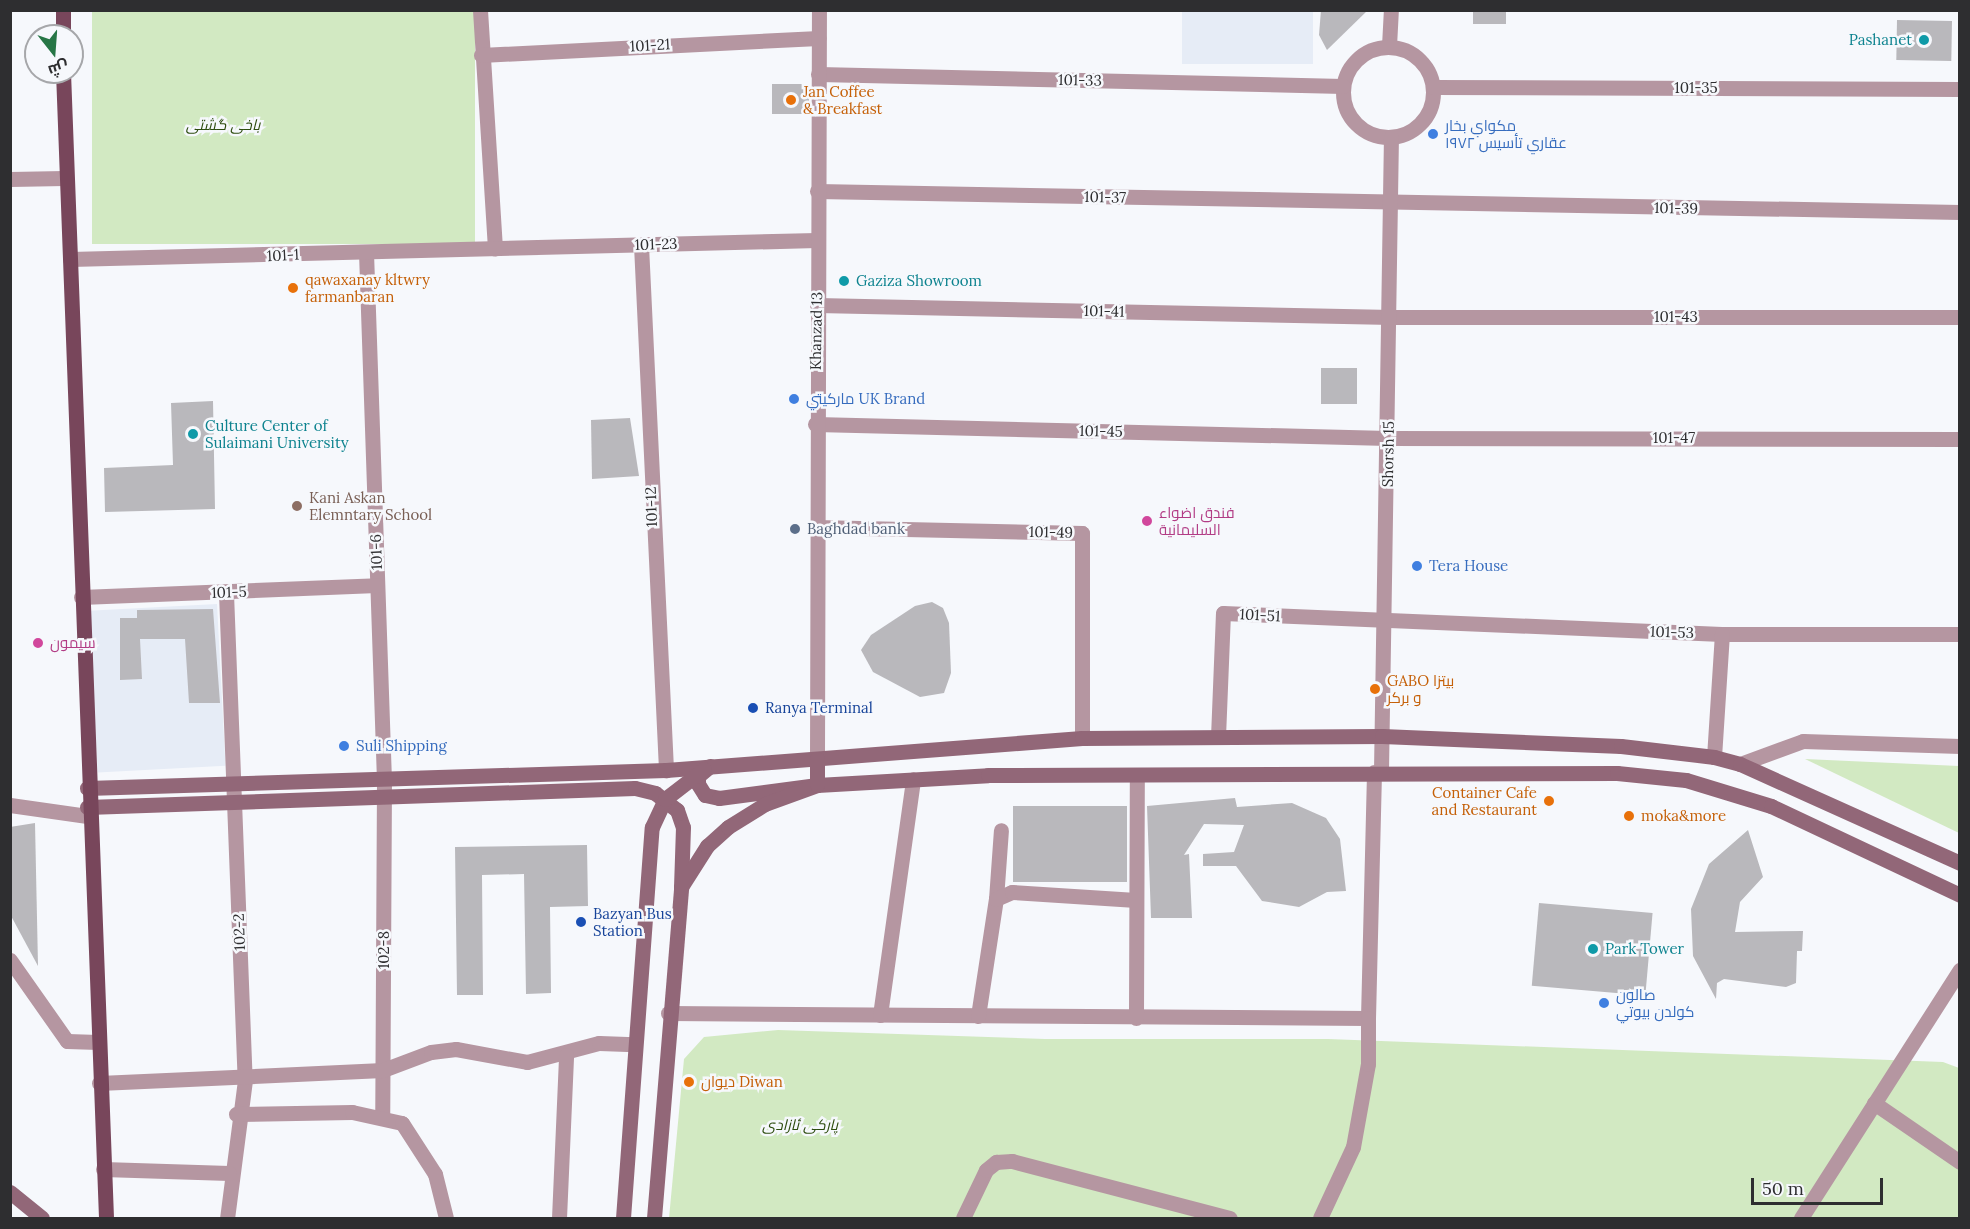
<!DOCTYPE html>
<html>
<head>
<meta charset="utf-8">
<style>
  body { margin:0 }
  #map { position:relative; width:1970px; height:1229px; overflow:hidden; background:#f6f8fc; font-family:Lora,Cairo,serif }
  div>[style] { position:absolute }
  .built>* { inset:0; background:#e6ecf6; transform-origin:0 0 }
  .green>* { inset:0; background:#d2e9c2; transform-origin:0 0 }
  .building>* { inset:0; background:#b9b8bc; transform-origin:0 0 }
  .street>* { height:15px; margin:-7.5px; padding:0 7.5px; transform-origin:7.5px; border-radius:7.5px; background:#b596a1 }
  .street>.ring { margin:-7.5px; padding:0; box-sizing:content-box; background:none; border:15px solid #b596a1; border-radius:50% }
  .secondary>* { height:15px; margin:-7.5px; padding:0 7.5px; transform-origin:7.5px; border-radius:7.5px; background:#926778 }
  .primary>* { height:15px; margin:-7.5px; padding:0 7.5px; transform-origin:7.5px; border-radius:7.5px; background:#78465b }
  .dots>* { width:16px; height:16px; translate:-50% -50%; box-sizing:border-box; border:3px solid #f6f8fc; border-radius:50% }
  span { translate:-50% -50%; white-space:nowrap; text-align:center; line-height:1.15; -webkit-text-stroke:5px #f6f8fc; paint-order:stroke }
  .culture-label { font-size:15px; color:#0d838f }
  .right { translate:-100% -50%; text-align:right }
  .left { translate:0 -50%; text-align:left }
  .street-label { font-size:15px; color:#2e2e30 }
  .food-label { font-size:15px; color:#c56008 }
  .park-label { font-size:15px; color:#2d4c0e; font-style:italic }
  .shop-label { font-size:15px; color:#366cbe }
  .education-label { font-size:15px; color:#785e54 }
  .hotel-label { font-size:15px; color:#b23c85 }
  .service-label { font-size:15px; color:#4e5e75 }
  .transit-label { font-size:15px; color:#164399 }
  .frame { position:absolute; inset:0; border:12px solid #2e2e30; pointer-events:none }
  .north { position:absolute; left:24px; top:24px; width:60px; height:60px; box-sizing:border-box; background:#f6f8fc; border:2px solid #a6a7aa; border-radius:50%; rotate:163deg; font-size:16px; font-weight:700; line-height:24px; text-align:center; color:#2e2e30 }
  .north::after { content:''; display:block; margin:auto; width:21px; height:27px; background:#277646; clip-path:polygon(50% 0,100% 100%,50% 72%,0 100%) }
  .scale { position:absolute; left:1751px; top:1178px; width:132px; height:27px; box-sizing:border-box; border:3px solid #2e2e30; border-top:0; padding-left:8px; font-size:18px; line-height:21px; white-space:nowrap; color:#2e2e30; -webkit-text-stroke:4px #f6f8fc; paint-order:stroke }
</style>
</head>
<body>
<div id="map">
  <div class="built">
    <i style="left:1182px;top:11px;width:131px;height:53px"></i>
    <i style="left:217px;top:604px;width:162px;height:128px;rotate:87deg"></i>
  </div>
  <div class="green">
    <i style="left:92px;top:11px;width:383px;height:233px"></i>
    <i style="clip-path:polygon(1805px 759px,1959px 766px,1959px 833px)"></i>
    <i style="clip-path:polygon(778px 1030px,1045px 1039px,1328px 1039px,1943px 1062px,1959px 1068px,1959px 1218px,669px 1218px,684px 1059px,704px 1037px)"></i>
  </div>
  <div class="building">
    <i style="clip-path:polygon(1321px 10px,1368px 10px,1327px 50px,1319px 35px)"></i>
    <i style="left:1473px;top:10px;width:33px;height:14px"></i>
    <i style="left:1897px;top:20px;width:55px;height:40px;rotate:1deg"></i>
    <i style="left:809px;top:84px;width:30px;height:37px;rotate:90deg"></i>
    <i style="left:1357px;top:368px;width:36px;height:36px;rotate:90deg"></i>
    <i style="clip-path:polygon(213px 401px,215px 509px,105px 512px,104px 468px,173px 465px,171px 403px)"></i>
    <i style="clip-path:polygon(630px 418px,639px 476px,592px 479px,591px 420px)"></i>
    <i style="clip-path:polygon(932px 602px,943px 608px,949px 623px,951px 673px,944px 693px,920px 697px,873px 672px,861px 650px,871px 635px,915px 606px)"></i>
    <i style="clip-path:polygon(213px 609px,220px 703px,189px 703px,185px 639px,140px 639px,142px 679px,120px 680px,120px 618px,137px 618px,137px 610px)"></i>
    <i style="clip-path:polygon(1235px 798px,1237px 807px,1292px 803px,1326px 818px,1340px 839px,1346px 891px,1327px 892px,1299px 907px,1262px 901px,1236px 866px,1203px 866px,1203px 854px,1234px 852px,1244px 825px,1204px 824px,1184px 855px,1189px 854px,1192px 918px,1151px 918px,1147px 806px)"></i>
    <i style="left:1127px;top:806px;width:76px;height:114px;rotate:90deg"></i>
    <i style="clip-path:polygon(35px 823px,38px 966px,10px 914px,10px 827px)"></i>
    <i style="clip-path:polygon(1748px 830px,1763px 877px,1740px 902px,1735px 932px,1803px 931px,1802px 951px,1797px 951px,1796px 983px,1786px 987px,1724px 979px,1717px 983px,1716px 999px,1693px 956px,1691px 909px,1709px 864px)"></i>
    <i style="clip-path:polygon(587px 845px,588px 906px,550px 907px,551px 993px,526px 994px,524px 874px,482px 875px,483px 995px,457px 995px,455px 847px)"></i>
    <i style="left:1539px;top:903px;width:114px;height:83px;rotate:5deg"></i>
  </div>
  <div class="street">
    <i style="left:480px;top:10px;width:239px;rotate:86.4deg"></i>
    <i style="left:1389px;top:46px;width:36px;rotate:-87deg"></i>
    <i class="ring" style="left:1343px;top:47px;width:75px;height:75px"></i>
    <i style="left:481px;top:55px;width:338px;rotate:-2.9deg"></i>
    <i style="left:818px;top:74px;width:525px;rotate:1.31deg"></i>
    <i style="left:1433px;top:87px;width:527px;rotate:0.22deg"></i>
    <i style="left:10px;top:179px;width:54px;rotate:-1.1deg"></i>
    <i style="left:817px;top:191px;width:1143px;rotate:1.05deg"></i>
    <i style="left:641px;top:245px;width:526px;rotate:87.27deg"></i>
    <i style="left:366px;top:252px;width:529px;rotate:88.05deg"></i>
    <i style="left:384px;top:781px;width:337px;rotate:90.3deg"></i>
    <i style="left:70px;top:259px;width:747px;rotate:-1.46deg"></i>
    <i style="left:817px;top:305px;width:575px;rotate:1.2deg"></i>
    <i style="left:1392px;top:317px;width:568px"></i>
    <i style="left:815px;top:424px;width:573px;rotate:1.4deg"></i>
    <i style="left:1388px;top:438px;width:572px;rotate:0.1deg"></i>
    <i style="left:815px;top:527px;width:267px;rotate:1.3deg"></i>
    <i style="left:1082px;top:533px;width:205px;rotate:90deg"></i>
    <i style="left:226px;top:593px;width:487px;rotate:87.8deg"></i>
    <i style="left:245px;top:1080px;width:139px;rotate:97.4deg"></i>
    <i style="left:81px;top:597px;width:296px;rotate:-2.3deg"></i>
    <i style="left:1218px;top:737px;width:124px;rotate:-87.7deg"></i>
    <i style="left:1223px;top:613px;width:499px;rotate:2.4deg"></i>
    <i style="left:1722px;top:634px;width:238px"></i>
    <i style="left:1714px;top:757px;width:123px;rotate:-86.3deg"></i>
    <i style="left:817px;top:759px;width:749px;rotate:-89.85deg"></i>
    <i style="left:1740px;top:764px;width:67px;rotate:-20.1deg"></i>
    <i style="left:1803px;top:741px;width:157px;rotate:1.8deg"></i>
    <i style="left:1381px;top:771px;width:634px;rotate:-89.1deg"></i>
    <i style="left:10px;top:805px;width:78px;rotate:8.1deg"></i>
    <i style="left:996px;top:899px;width:69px;rotate:-85.9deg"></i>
    <i style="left:10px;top:960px;width:99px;rotate:54.9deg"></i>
    <i style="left:67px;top:1041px;width:31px;rotate:2deg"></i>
    <i style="left:668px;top:1013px;width:700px;rotate:0.41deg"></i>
    <i style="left:1368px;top:1018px;width:246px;rotate:-88.6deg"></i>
    <i style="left:880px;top:1015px;width:238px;rotate:-82deg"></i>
    <i style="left:978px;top:1016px;width:118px;rotate:-81.3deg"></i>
    <i style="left:996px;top:899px;width:17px;rotate:-24deg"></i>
    <i style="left:1012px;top:892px;width:124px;rotate:3.7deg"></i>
    <i style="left:1136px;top:1018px;width:243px;rotate:-89.8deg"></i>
    <i style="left:99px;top:1083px;width:284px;rotate:-2.6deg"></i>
    <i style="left:383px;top:1070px;width:51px;rotate:-20.6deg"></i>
    <i style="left:431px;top:1052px;width:25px;rotate:-7deg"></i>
    <i style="left:456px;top:1049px;width:72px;rotate:10.4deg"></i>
    <i style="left:527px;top:1062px;width:74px;rotate:-14.8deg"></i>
    <i style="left:599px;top:1043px;width:35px;rotate:2deg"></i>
    <i style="left:1874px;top:1103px;width:104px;rotate:34.5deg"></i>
    <i style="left:236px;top:1114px;width:116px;rotate:-1deg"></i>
    <i style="left:352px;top:1112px;width:51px;rotate:12.4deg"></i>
    <i style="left:402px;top:1123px;width:61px;rotate:57.1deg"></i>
    <i style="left:435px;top:1174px;width:45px;rotate:76deg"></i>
    <i style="left:103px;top:1169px;width:126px;rotate:1.8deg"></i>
    <i style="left:559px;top:1218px;width:163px;rotate:-87.5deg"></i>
    <i style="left:963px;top:1218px;width:53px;rotate:-64.4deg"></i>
    <i style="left:986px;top:1170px;width:13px;rotate:-39deg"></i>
    <i style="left:996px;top:1162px;width:16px;rotate:-4deg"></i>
    <i style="left:1012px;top:1161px;width:225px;rotate:14.7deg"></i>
    <i style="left:1320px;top:1218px;width:78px;rotate:-65.1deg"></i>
    <i style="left:1353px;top:1147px;width:84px;rotate:-79.8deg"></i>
    <i style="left:1368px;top:1064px;width:46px;rotate:-90deg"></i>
    <i style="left:1801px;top:1218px;width:295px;rotate:-57.4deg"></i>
  </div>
  <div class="secondary">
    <i style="left:710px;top:766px;width:16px;rotate:140deg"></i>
    <i style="left:698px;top:776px;width:8px;rotate:90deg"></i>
    <i style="left:698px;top:784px;width:13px;rotate:58deg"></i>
    <i style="left:705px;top:795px;width:14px;rotate:12deg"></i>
    <i style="left:719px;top:798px;width:99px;rotate:-7.6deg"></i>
    <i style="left:817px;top:785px;width:171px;rotate:-3.3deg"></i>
    <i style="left:988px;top:775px;width:629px;rotate:-0.18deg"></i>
    <i style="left:1617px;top:773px;width:69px;rotate:5.8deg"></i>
    <i style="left:1686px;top:780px;width:89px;rotate:17deg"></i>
    <i style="left:1771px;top:806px;width:209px;rotate:25.2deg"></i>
    <i style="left:87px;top:788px;width:579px;rotate:-1.78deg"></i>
    <i style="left:666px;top:770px;width:417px;rotate:-4.4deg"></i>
    <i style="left:1082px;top:738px;width:300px;rotate:-0.4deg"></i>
    <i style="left:1382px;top:736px;width:239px;rotate:2.4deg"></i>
    <i style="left:1621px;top:746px;width:94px;rotate:6.7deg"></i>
    <i style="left:1714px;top:757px;width:27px;rotate:15deg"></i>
    <i style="left:1740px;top:764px;width:241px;rotate:24.2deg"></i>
    <i style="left:87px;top:807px;width:548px;rotate:-1.99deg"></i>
    <i style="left:635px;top:788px;width:21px;rotate:14deg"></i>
    <i style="left:655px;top:793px;width:28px;rotate:38deg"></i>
    <i style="left:677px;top:810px;width:18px;rotate:71deg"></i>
    <i style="left:683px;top:827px;width:60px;rotate:91.9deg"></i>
    <i style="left:10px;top:1192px;width:41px;rotate:39.1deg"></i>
    <i style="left:623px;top:1218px;width:392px;rotate:-85.8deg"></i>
    <i style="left:652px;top:827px;width:31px;rotate:-65deg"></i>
    <i style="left:665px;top:799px;width:49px;rotate:-37.6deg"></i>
    <i style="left:654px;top:1218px;width:332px;rotate:-85.3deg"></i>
    <i style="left:681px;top:887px;width:49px;rotate:-57.6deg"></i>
    <i style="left:707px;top:846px;width:28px;rotate:-42deg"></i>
    <i style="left:728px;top:827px;width:44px;rotate:-31.9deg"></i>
    <i style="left:765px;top:804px;width:55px;rotate:-20.1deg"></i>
    <i style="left:817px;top:785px;width:26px;rotate:-90deg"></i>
  </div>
  <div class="primary">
    <i style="left:63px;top:10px;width:26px;rotate:90deg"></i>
    <i style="left:63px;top:72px;width:1147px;rotate:87.85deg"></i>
  </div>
  <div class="dots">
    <i style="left:1924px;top:40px;background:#0f9aa8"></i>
    <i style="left:791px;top:100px;background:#e8710a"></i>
    <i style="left:1433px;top:134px;background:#3f7fe0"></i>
    <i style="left:844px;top:281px;background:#0f9aa8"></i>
    <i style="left:293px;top:288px;background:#e8710a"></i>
    <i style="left:794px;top:399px;background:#3f7fe0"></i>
    <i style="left:193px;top:434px;background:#0f9aa8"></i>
    <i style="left:297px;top:506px;background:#8d6e63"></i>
    <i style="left:1147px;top:521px;background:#d1479c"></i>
    <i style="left:795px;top:529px;background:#5c6f8a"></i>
    <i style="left:1417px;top:566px;background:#3f7fe0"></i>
    <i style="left:38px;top:643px;background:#d1479c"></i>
    <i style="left:1375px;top:689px;background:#e8710a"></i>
    <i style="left:753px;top:708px;background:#1a4fb4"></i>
    <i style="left:344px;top:746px;background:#3f7fe0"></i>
    <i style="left:1549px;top:801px;background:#e8710a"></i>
    <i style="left:1629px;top:816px;background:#e8710a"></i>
    <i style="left:581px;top:922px;background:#1a4fb4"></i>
    <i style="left:1593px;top:949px;background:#0f9aa8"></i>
    <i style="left:1604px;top:1003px;background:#3f7fe0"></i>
    <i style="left:689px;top:1082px;background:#e8710a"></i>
  </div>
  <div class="culture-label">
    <span class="right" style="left:1912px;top:40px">Pashanet</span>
    <span class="left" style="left:856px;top:281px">Gaziza Showroom</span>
    <span class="left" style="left:205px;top:434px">Culture Center of<br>Sulaimani University</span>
    <span class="left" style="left:1605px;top:949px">Park Tower</span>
  </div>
  <div class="street-label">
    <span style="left:650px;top:45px;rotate:-3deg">101-21</span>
    <span style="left:1080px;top:80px;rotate:1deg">101-33</span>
    <span style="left:1696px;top:88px">101-35</span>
    <span style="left:1105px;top:197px;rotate:1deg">101-37</span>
    <span style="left:1676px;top:208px;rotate:1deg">101-39</span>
    <span style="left:656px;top:244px;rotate:-2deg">101-23</span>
    <span style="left:283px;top:255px;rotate:-3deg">101-1</span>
    <span style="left:1104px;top:311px;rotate:1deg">101-41</span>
    <span style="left:1676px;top:317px">101-43</span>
    <span style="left:816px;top:331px;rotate:-89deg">Khanzad 13</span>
    <span style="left:1101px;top:431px;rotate:1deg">101-45</span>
    <span style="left:1674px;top:438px">101-47</span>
    <span style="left:1388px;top:454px;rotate:-89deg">Shorsh 15</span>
    <span style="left:651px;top:507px;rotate:-92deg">101-12</span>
    <span style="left:1051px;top:532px;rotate:1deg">101-49</span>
    <span style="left:376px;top:552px;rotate:-92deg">101-6</span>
    <span style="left:229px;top:592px;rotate:-2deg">101-5</span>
    <span style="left:1260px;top:615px;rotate:3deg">101-51</span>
    <span style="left:1672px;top:632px;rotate:2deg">101-53</span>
    <span style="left:239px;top:932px;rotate:-92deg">102-2</span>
    <span style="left:384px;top:950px;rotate:-90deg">102-8</span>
  </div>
  <div class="food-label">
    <span class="left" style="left:803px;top:100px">Jan Coffee<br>&amp; Breakfast</span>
    <span class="left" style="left:305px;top:288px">qawaxanay kltwry<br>farmanbaran</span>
    <span class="left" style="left:1387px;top:689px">GABO بيتزا<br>و بركر</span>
    <span class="right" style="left:1537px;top:801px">Container Cafe<br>and Restaurant</span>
    <span class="left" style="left:1641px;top:816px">moka&amp;more</span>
    <span class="left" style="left:701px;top:1082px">دیوان Diwan</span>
  </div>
  <div class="park-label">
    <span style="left:223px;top:125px">باخی گشتی</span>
    <span style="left:800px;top:1125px">پارکی ئازادی</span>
  </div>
  <div class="shop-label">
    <span class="left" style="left:1445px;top:134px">مكواي بخار<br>عقاري تأسيس ١٩٧٢</span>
    <span class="left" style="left:806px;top:399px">مارکيتي UK Brand</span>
    <span class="left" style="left:1429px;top:566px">Tera House</span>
    <span class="left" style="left:356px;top:746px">Suli Shipping</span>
    <span class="left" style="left:1616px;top:1003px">صالون<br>كولدن بيوتي</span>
  </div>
  <div class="education-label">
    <span class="left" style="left:309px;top:506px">Kani Askan<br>Elemntary School</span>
  </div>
  <div class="hotel-label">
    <span class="left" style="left:1159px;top:521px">فندق اضواء<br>السليمانية</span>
    <span class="left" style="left:50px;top:643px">سيمون</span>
  </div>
  <div class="service-label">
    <span class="left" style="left:807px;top:529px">Baghdad bank</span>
  </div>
  <div class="transit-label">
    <span class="left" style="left:765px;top:708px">Ranya Terminal</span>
    <span class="left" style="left:593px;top:922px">Bazyan Bus<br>Station</span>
  </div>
  <div class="frame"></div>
  <div class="north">ش</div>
  <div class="scale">50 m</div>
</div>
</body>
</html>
